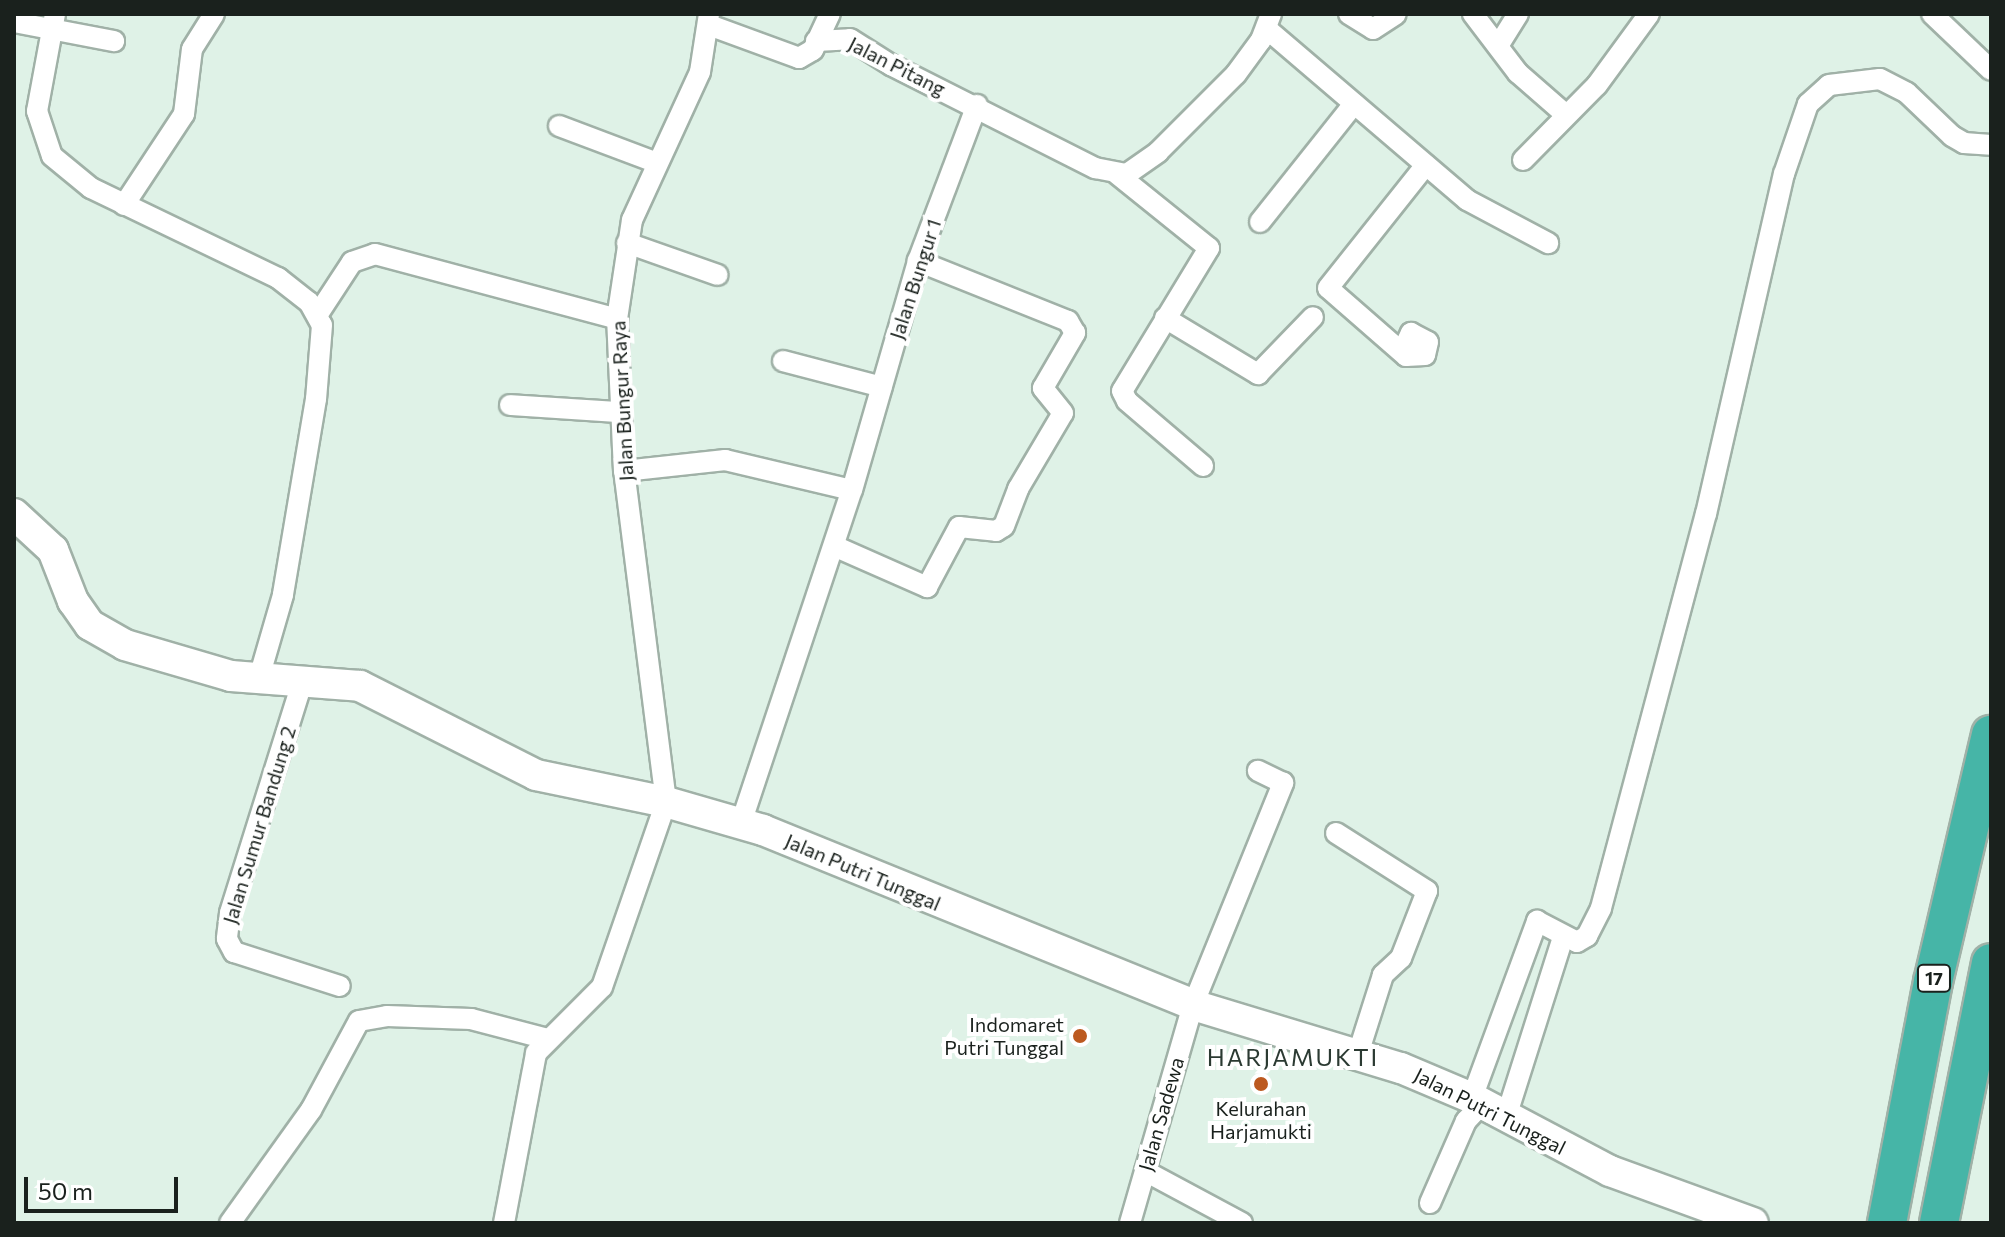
<!DOCTYPE html>
<html>
<head>
<meta charset="utf-8">
<style>
  body { margin:0 }
  #map { position:relative; width:2005px; height:1237px; overflow:hidden; background:#dff2e7; font-family:Commissioner,sans-serif }
  div>[style] { position:absolute }
  .roads { filter:drop-shadow(2px 0 #a0b1a7) drop-shadow(-2px 0 #a0b1a7) drop-shadow(0 2px #a0b1a7) drop-shadow(0 -2px #a0b1a7) }
  .street>* { height:20px; margin:-10px; padding:0 10px; transform-origin:10px; border-radius:10px; background:#fff }
  .secondary>* { height:30px; margin:-15px; padding:0 15px; transform-origin:15px; border-radius:15px; background:#fff }
  .highway>* { height:38px; margin:-19px; padding:0 19px; transform-origin:19px; border-radius:19px; background:#46b5a7 }
  .dots>* { width:22px; height:22px; translate:-50% -50%; box-sizing:border-box; border:4px solid #fff; border-radius:50% }
  span { translate:-50% -50%; white-space:nowrap; text-align:center; line-height:1.15; -webkit-text-stroke:8px #fff; paint-order:stroke }
  .shield-label span { padding:2px 6px; background:#fff; border:2px solid; border-radius:6px; -webkit-text-stroke-width:0 }
  .shield-label { font-size:18px; color:#1a211d; font-weight:700 }
  .street-label { font-size:20px; color:#1a211d }
  .poi-label { font-size:20px; color:#1a211d }
  .right { translate:-100% -50%; text-align:right }
  .quarter-label { font-size:24px; color:#2b3a32; letter-spacing:2px }
  .frame { position:absolute; inset:0; border:16px solid #1a211d; pointer-events:none }
  .scale { position:absolute; left:24px; top:1177px; width:154px; height:36px; box-sizing:border-box; border:4px solid #1a211d; border-top:0; padding-left:10px; font-size:24px; line-height:28px; white-space:nowrap; color:#1a211d; -webkit-text-stroke:6px #fff; paint-order:stroke }
</style>
</head>
<body>
<div id="map">
  <div class="roads">
    <div class="street">
      <i style="left:55px;top:14px;width:99px;rotate:100.5deg"></i>
      <i style="left:37px;top:111px;width:47px;rotate:71.6deg"></i>
      <i style="left:52px;top:156px;width:50px;rotate:39.4deg"></i>
      <i style="left:91px;top:188px;width:208px;rotate:25.7deg"></i>
      <i style="left:278px;top:278px;width:39px;rotate:38deg"></i>
      <i style="left:309px;top:302px;width:26px;rotate:61deg"></i>
      <i style="left:322px;top:325px;width:74px;rotate:94.6deg"></i>
      <i style="left:316px;top:399px;width:199px;rotate:99.6deg"></i>
      <i style="left:283px;top:595px;width:90px;rotate:106.2deg"></i>
      <i style="left:1349px;top:14px;width:28px;rotate:32deg"></i>
      <i style="left:1373px;top:29px;width:27px;rotate:-33deg"></i>
      <i style="left:1473px;top:14px;width:74px;rotate:52.7deg"></i>
      <i style="left:1518px;top:73px;width:62px;rotate:41.1deg"></i>
      <i style="left:1932px;top:14px;width:81px;rotate:43.5deg"></i>
      <i style="left:14px;top:22px;width:102px;rotate:10.8deg"></i>
      <i style="left:709px;top:25px;width:96px;rotate:20.1deg"></i>
      <i style="left:799px;top:58px;width:16px;rotate:-30deg"></i>
      <i style="left:813px;top:50px;width:40px;rotate:-65deg"></i>
      <i style="left:1267px;top:29px;width:263px;rotate:40.5deg"></i>
      <i style="left:1467px;top:200px;width:92px;rotate:28deg"></i>
      <i style="left:816px;top:41px;width:34px;rotate:-3deg"></i>
      <i style="left:850px;top:39px;width:49px;rotate:32.4deg"></i>
      <i style="left:891px;top:65px;width:229px;rotate:26.8deg"></i>
      <i style="left:1095px;top:168px;width:33px;rotate:11deg"></i>
      <i style="left:1127px;top:174px;width:38px;rotate:-35deg"></i>
      <i style="left:1158px;top:152px;width:110px;rotate:-45deg"></i>
      <i style="left:1236px;top:74px;width:42px;rotate:-53.7deg"></i>
      <i style="left:1261px;top:40px;width:28px;rotate:-69deg"></i>
      <i style="left:1498px;top:46px;width:38px;rotate:-58deg"></i>
      <i style="left:559px;top:126px;width:103px;rotate:20.6deg"></i>
      <i style="left:1523px;top:160px;width:105px;rotate:-45.4deg"></i>
      <i style="left:1597px;top:85px;width:88px;rotate:-53.8deg"></i>
      <i style="left:1117px;top:174px;width:118px;rotate:38.8deg"></i>
      <i style="left:1209px;top:248px;width:167px;rotate:121.3deg"></i>
      <i style="left:1122px;top:391px;width:11px;rotate:63deg"></i>
      <i style="left:1127px;top:401px;width:100px;rotate:40.5deg"></i>
      <i style="left:124px;top:205px;width:109px;rotate:-56.6deg"></i>
      <i style="left:184px;top:114px;width:65px;rotate:-83deg"></i>
      <i style="left:192px;top:49px;width:41px;rotate:-57.8deg"></i>
      <i style="left:1260px;top:222px;width:151px;rotate:-51.5deg"></i>
      <i style="left:627px;top:243px;width:96px;rotate:19.4deg"></i>
      <i style="left:318px;top:314px;width:62px;rotate:-56.8deg"></i>
      <i style="left:352px;top:262px;width:24px;rotate:-19deg"></i>
      <i style="left:375px;top:254px;width:251px;rotate:15deg"></i>
      <i style="left:1165px;top:318px;width:109px;rotate:31.1deg"></i>
      <i style="left:1258px;top:374px;width:79px;rotate:-46deg"></i>
      <i style="left:1403px;top:350px;width:19px;rotate:-65deg"></i>
      <i style="left:1411px;top:333px;width:19px;rotate:28deg"></i>
      <i style="left:1428px;top:342px;width:13px;rotate:103deg"></i>
      <i style="left:1425px;top:355px;width:19px;rotate:177deg"></i>
      <i style="left:1406px;top:356px;width:103px;rotate:-138.9deg"></i>
      <i style="left:1328px;top:288px;width:157px;rotate:-51.5deg"></i>
      <i style="left:783px;top:361px;width:102px;rotate:14.7deg"></i>
      <i style="left:510px;top:405px;width:109px;rotate:3.7deg"></i>
      <i style="left:624px;top:471px;width:102px;rotate:-6.2deg"></i>
      <i style="left:725px;top:460px;width:130px;rotate:13.3deg"></i>
      <i style="left:834px;top:546px;width:102px;rotate:23.8deg"></i>
      <i style="left:927px;top:587px;width:68px;rotate:-61.9deg"></i>
      <i style="left:959px;top:527px;width:37px;rotate:6deg"></i>
      <i style="left:996px;top:531px;width:9px;rotate:-32deg"></i>
      <i style="left:1004px;top:526px;width:40px;rotate:-69deg"></i>
      <i style="left:1018px;top:489px;width:88px;rotate:-59.4deg"></i>
      <i style="left:1063px;top:413px;width:32px;rotate:-129deg"></i>
      <i style="left:1043px;top:388px;width:64px;rotate:-59.8deg"></i>
      <i style="left:1075px;top:333px;width:14px;rotate:-120deg"></i>
      <i style="left:1068px;top:321px;width:162px;rotate:-158.2deg"></i>
      <i style="left:302px;top:683px;width:241px;rotate:107.4deg"></i>
      <i style="left:230px;top:913px;width:26px;rotate:97deg"></i>
      <i style="left:227px;top:939px;width:15px;rotate:62deg"></i>
      <i style="left:234px;top:952px;width:111px;rotate:17.8deg"></i>
      <i style="left:741px;top:823px;width:351px;rotate:-71.6deg"></i>
      <i style="left:852px;top:490px;width:238px;rotate:-73.9deg"></i>
      <i style="left:918px;top:261px;width:167px;rotate:-69.3deg"></i>
      <i style="left:1336px;top:833px;width:108px;rotate:32.5deg"></i>
      <i style="left:1427px;top:891px;width:72px;rotate:111.2deg"></i>
      <i style="left:1401px;top:958px;width:25px;rotate:137deg"></i>
      <i style="left:1383px;top:975px;width:83px;rotate:107.6deg"></i>
      <i style="left:1472px;top:1098px;width:189px;rotate:-69.8deg"></i>
      <i style="left:1537px;top:921px;width:45px;rotate:27.7deg"></i>
      <i style="left:1577px;top:942px;width:12px;rotate:-31deg"></i>
      <i style="left:1587px;top:936px;width:31px;rotate:-63deg"></i>
      <i style="left:1601px;top:908px;width:408px;rotate:-75.1deg"></i>
      <i style="left:1706px;top:514px;width:349px;rotate:-77.1deg"></i>
      <i style="left:1784px;top:174px;width:74px;rotate:-71.1deg"></i>
      <i style="left:1808px;top:104px;width:28px;rotate:-42deg"></i>
      <i style="left:1829px;top:85px;width:51px;rotate:-6.7deg"></i>
      <i style="left:1880px;top:79px;width:30px;rotate:27deg"></i>
      <i style="left:1907px;top:93px;width:62px;rotate:43.7deg"></i>
      <i style="left:1952px;top:136px;width:14px;rotate:30deg"></i>
      <i style="left:1964px;top:143px;width:27px;rotate:4deg"></i>
      <i style="left:1506px;top:1117px;width:189px;rotate:-72.4deg"></i>
      <i style="left:1145px;top:1171px;width:110px;rotate:28.2deg"></i>
      <i style="left:1430px;top:1203px;width:90px;rotate:-66.3deg"></i>
      <i style="left:1466px;top:1121px;width:23px;rotate:-47deg"></i>
      <i style="left:230px;top:1223px;width:139px;rotate:-54.4deg"></i>
      <i style="left:311px;top:1110px;width:101px;rotate:-61.7deg"></i>
      <i style="left:359px;top:1021px;width:28px;rotate:-10deg"></i>
      <i style="left:387px;top:1016px;width:84px;rotate:2deg"></i>
      <i style="left:471px;top:1019px;width:79px;rotate:14.7deg"></i>
      <i style="left:504px;top:1223px;width:173px;rotate:-79.3deg"></i>
      <i style="left:536px;top:1053px;width:93px;rotate:-45deg"></i>
      <i style="left:602px;top:987px;width:196px;rotate:-70.9deg"></i>
      <i style="left:666px;top:802px;width:334px;rotate:-97.2deg"></i>
      <i style="left:624px;top:471px;width:152px;rotate:-92.6deg"></i>
      <i style="left:617px;top:319px;width:100px;rotate:-81.4deg"></i>
      <i style="left:632px;top:220px;width:163px;rotate:-65.3deg"></i>
      <i style="left:700px;top:72px;width:59px;rotate:-81.2deg"></i>
      <i style="left:1130px;top:1223px;width:227px;rotate:-73.9deg"></i>
      <i style="left:1193px;top:1005px;width:240px;rotate:-67.9deg"></i>
      <i style="left:1283px;top:783px;width:28px;rotate:-154deg"></i>
    </div>
    <div class="secondary">
      <i style="left:14px;top:514px;width:53px;rotate:42.7deg"></i>
      <i style="left:53px;top:550px;width:55px;rotate:68.6deg"></i>
      <i style="left:73px;top:601px;width:29px;rotate:55deg"></i>
      <i style="left:90px;top:625px;width:40px;rotate:29.7deg"></i>
      <i style="left:125px;top:645px;width:110px;rotate:16.3deg"></i>
      <i style="left:231px;top:676px;width:129px;rotate:4.4deg"></i>
      <i style="left:360px;top:686px;width:197px;rotate:26.8deg"></i>
      <i style="left:536px;top:775px;width:133px;rotate:11.7deg"></i>
      <i style="left:666px;top:802px;width:101px;rotate:16.1deg"></i>
      <i style="left:763px;top:830px;width:464px;rotate:22.1deg"></i>
      <i style="left:1193px;top:1005px;width:217px;rotate:16.9deg"></i>
      <i style="left:1401px;top:1068px;width:77px;rotate:22.9deg"></i>
      <i style="left:1472px;top:1098px;width:156px;rotate:27.9deg"></i>
      <i style="left:1610px;top:1171px;width:152px;rotate:20deg"></i>
    </div>
    <div class="highway">
      <i style="left:1887px;top:1223px;width:245px;rotate:-79.2deg"></i>
      <i style="left:1933px;top:982px;width:254px;rotate:-76.8deg"></i>
      <i style="left:1939px;top:1223px;width:265px;rotate:-78.7deg"></i>
    </div>
  </div>
  <div class="dots">
    <i style="left:1080px;top:1036px;background:#bc591f"></i>
    <i style="left:1261px;top:1084px;background:#bc591f"></i>
  </div>
  <div class="shield-label">
    <span style="left:1934px;top:978px">17</span>
  </div>
  <div class="street-label">
    <span style="left:897px;top:66px;rotate:27deg">Jalan Pitang</span>
    <span style="left:915px;top:279px;rotate:-72deg">Jalan Bungur 1</span>
    <span style="left:622px;top:401px;rotate:-93deg">Jalan Bungur Raya</span>
    <span style="left:259px;top:825px;rotate:-73deg">Jalan Sumur Bandung 2</span>
    <span style="left:863px;top:872px;rotate:23deg">Jalan Putri Tunggal</span>
    <span style="left:1490px;top:1111px;rotate:27deg">Jalan Putri Tunggal</span>
    <span style="left:1161px;top:1114px;rotate:-74deg">Jalan Sadewa</span>
  </div>
  <div class="poi-label">
    <span class="right" style="left:1064px;top:1036px">Indomaret<br>Putri Tunggal</span>
    <span style="left:1261px;top:1120px">Kelurahan<br>Harjamukti</span>
  </div>
  <div class="quarter-label">
    <span style="left:1293px;top:1057px">HARJAMUKTI</span>
  </div>
  <div class="frame"></div>
  <div class="scale">50 m</div>
</div>
</body>
</html>
